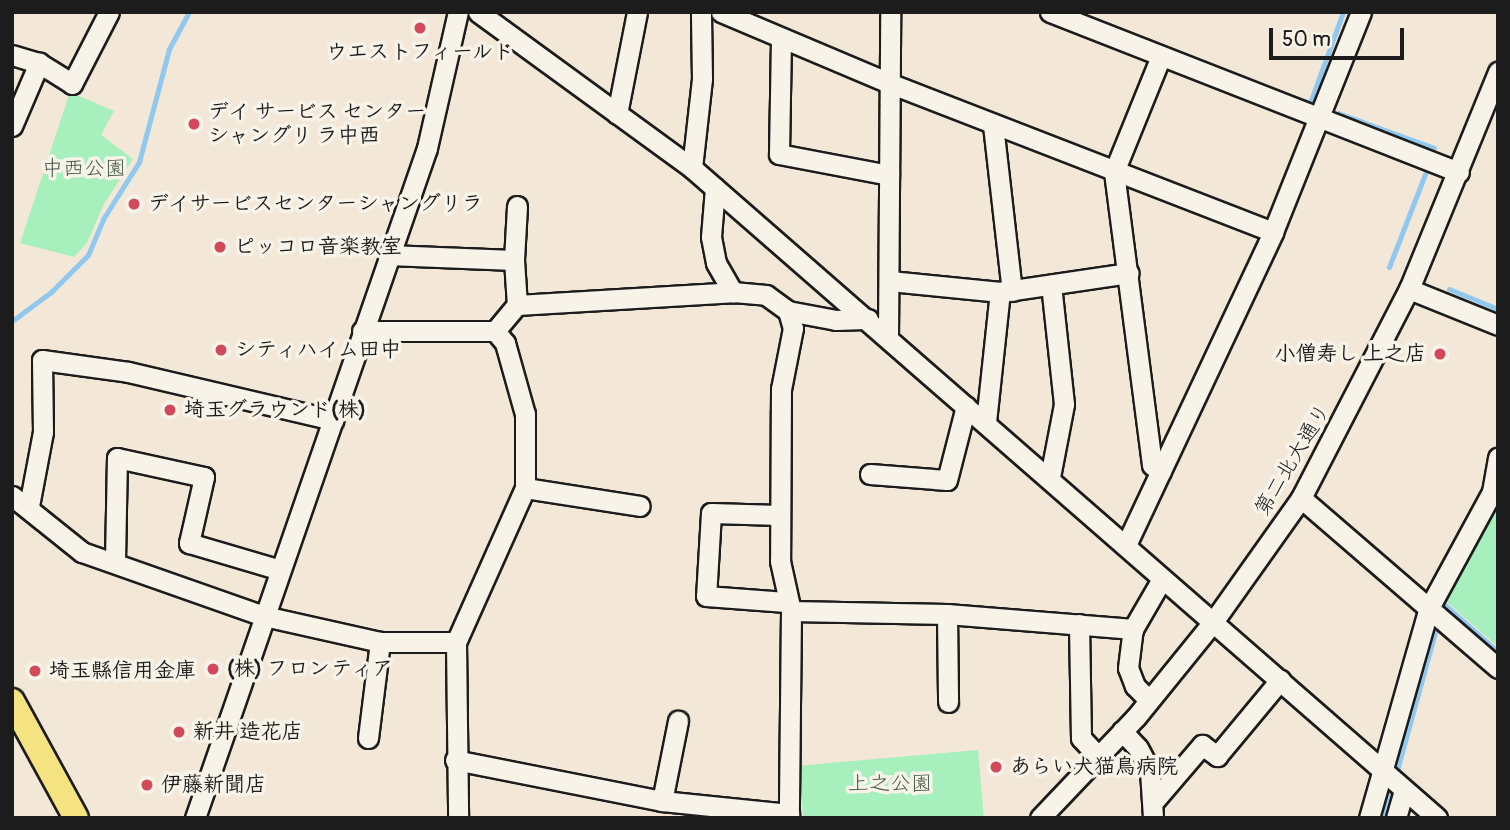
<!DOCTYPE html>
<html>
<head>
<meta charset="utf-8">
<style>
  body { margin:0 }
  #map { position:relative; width:1510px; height:830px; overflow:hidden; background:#f3e7d7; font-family:Pangolin,"Klee One",sans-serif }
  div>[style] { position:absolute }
  .green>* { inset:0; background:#a7efbc; transform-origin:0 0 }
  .stream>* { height:5px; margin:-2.5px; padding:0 2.5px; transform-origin:2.5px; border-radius:2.5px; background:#90c8ef }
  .roads { filter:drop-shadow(2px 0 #1c1c1c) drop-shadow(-2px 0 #1c1c1c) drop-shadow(0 2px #1c1c1c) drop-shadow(0 -2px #1c1c1c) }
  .minor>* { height:19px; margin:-9.5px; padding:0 9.5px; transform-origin:9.5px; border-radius:9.5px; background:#f7f3e8 }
  .major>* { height:24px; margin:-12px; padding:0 12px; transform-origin:12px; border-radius:12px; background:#f5e382 }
  .dots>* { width:19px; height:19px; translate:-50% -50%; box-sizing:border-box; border:4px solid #f7f3e8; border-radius:50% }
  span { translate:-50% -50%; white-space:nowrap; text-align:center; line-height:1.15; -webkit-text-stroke:7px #f7f3e8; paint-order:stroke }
  .poi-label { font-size:21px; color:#1c1c1c; font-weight:700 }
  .left { translate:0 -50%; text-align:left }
  .right { translate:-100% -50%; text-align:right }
  .park-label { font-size:21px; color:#465b4c }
  .street-label { font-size:21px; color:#1c1c1c }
  .frame { position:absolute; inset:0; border:14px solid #1c1c1c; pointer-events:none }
  .scale { position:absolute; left:1269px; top:28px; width:135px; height:32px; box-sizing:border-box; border:4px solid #1c1c1c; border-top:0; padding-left:9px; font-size:21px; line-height:24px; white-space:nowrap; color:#1c1c1c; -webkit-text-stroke:5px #f7f3e8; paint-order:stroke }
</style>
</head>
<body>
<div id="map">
  <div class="green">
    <i style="clip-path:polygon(70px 92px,114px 111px,101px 135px,133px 159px,104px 204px,87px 243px,74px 257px,20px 243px)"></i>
    <i style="clip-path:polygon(1497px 503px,1498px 503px,1498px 647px,1447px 602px)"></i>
    <i style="left:978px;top:750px;width:68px;height:180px;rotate:85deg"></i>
  </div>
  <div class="stream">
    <i style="left:1284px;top:94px;width:28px;rotate:19deg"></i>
    <i style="left:1310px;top:103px;width:97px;rotate:-70.1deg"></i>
    <i style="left:1338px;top:113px;width:102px;rotate:20deg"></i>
    <i style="left:1389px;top:267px;width:100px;rotate:-68.8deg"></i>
    <i style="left:1449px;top:289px;width:53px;rotate:22.2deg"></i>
    <i style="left:12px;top:321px;width:49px;rotate:-36.6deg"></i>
    <i style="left:51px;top:292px;width:52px;rotate:-45deg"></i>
    <i style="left:88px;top:255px;width:39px;rotate:-67deg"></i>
    <i style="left:103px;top:219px;width:67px;rotate:-57.7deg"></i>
    <i style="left:139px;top:162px;width:117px;rotate:-75.1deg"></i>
    <i style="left:169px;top:49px;width:42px;rotate:-61.6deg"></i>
    <i style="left:771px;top:433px;width:22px;rotate:-90deg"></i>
    <i style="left:1443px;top:603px;width:74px;rotate:41.7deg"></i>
    <i style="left:1396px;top:774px;width:158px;rotate:-74.6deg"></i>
    <i style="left:1383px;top:818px;width:35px;rotate:-74deg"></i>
  </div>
  <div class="roads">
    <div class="minor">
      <i style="left:478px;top:12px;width:265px;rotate:36.1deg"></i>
      <i style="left:692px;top:168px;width:989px;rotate:41.1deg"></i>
      <i style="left:721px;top:12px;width:182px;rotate:22.9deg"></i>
      <i style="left:889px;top:83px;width:412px;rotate:21.2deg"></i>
      <i style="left:1050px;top:12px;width:439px;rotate:21.4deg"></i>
      <i style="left:781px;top:39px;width:115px;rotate:91deg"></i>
      <i style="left:779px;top:154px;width:112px;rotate:10.8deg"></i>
      <i style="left:12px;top:55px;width:28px;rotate:17deg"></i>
      <i style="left:39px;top:63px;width:39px;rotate:32deg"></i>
      <i style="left:72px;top:84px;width:81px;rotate:-62.8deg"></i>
      <i style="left:1161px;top:56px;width:125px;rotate:112.1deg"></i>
      <i style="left:1114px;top:172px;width:295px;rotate:82.6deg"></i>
      <i style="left:1152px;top:465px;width:11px;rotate:38deg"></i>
      <i style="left:617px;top:114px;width:104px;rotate:-78.9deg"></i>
      <i style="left:993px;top:125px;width:167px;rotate:83.5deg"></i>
      <i style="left:12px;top:126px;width:69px;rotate:-66.8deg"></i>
      <i style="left:692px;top:168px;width:90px;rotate:-83.6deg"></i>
      <i style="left:702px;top:79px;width:67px;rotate:-90.9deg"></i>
      <i style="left:715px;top:188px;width:49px;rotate:94.7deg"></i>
      <i style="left:711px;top:237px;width:26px;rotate:79deg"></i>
      <i style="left:716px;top:263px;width:34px;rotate:60deg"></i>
      <i style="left:388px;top:255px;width:126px;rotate:2.3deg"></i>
      <i style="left:514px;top:260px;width:45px;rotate:86.2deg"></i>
      <i style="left:517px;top:305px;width:216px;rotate:-3.4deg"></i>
      <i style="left:733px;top:292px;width:33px;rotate:5deg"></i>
      <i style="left:766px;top:295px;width:27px;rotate:36deg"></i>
      <i style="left:788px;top:311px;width:49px;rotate:10.6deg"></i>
      <i style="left:836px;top:320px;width:32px;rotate:-2deg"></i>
      <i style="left:514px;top:260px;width:54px;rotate:-86.8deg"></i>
      <i style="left:890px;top:281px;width:111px;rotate:5.7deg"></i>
      <i style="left:1000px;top:292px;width:130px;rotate:-8.4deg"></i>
      <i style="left:1409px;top:289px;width:96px;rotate:22deg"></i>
      <i style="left:788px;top:311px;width:18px;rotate:74deg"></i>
      <i style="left:793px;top:328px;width:62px;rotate:101.1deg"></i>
      <i style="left:781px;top:389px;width:172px;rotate:90.3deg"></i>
      <i style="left:780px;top:561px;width:51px;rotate:77.6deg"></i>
      <i style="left:791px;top:611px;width:207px;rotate:90.6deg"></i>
      <i style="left:362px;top:331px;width:133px"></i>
      <i style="left:495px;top:331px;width:16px;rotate:50deg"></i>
      <i style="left:505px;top:343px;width:74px;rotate:74.3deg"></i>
      <i style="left:525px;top:414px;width:74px;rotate:90deg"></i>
      <i style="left:525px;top:488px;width:169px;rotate:114.1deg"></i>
      <i style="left:456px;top:642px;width:176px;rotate:89.3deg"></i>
      <i style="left:495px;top:331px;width:34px;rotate:-50deg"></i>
      <i style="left:888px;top:337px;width:325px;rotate:-89.6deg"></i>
      <i style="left:986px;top:422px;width:131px;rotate:-83.9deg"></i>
      <i style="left:870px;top:474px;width:77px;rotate:4.5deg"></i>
      <i style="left:947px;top:480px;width:76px;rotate:-75.6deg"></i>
      <i style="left:1050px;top:477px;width:74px;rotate:-79.1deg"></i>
      <i style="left:1064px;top:404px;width:120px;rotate:-96.2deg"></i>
      <i style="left:525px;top:488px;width:116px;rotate:8.9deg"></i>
      <i style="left:12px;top:496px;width:90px;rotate:38.7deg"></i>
      <i style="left:82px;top:552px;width:193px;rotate:19.4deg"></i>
      <i style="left:264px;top:616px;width:119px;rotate:12.6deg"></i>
      <i style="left:380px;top:642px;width:76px"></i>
      <i style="left:1301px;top:498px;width:260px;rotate:40.8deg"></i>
      <i style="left:29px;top:506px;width:75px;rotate:-79.3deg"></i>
      <i style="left:43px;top:432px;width:72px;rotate:-90.8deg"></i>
      <i style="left:42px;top:360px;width:87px;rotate:7.9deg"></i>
      <i style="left:128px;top:372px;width:211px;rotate:13.2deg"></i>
      <i style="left:780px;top:515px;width:69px;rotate:-178.3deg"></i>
      <i style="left:711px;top:513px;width:83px;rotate:93.4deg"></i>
      <i style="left:706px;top:596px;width:80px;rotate:4.3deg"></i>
      <i style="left:1126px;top:545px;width:346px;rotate:-64.8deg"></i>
      <i style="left:1273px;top:232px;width:237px;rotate:-68.2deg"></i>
      <i style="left:115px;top:561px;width:103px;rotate:-88.9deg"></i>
      <i style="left:117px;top:458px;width:89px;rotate:12.3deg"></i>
      <i style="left:204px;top:477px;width:68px;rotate:102.8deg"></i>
      <i style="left:189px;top:543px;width:95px;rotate:16.5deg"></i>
      <i style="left:791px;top:611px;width:156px;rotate:1.1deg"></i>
      <i style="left:947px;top:614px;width:187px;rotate:4.6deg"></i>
      <i style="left:947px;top:614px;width:88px;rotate:89.3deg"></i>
      <i style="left:1079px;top:624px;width:114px;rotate:89deg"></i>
      <i style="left:1081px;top:738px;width:25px;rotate:47deg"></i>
      <i style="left:1149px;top:700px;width:20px;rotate:-135deg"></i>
      <i style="left:1135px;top:686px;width:19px;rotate:-111deg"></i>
      <i style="left:1128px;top:668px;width:39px;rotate:-83deg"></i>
      <i style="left:1133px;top:629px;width:58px;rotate:-59.9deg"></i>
      <i style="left:1122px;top:731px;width:23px;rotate:47deg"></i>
      <i style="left:1138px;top:748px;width:26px;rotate:62deg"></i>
      <i style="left:1150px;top:771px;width:47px;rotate:86.3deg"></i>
      <i style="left:368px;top:738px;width:97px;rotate:-82.9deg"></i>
      <i style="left:455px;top:760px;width:211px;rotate:11.2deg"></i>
      <i style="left:662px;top:801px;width:128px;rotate:5.8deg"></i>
      <i style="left:662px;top:801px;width:82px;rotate:-78.7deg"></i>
      <i style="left:1154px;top:801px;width:74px;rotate:-49.4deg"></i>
      <i style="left:1202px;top:745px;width:19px;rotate:36deg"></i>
      <i style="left:1217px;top:756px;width:99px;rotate:-50.3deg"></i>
      <i style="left:195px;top:818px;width:709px;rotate:-70.9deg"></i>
      <i style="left:427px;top:148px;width:139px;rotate:-77.2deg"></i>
      <i style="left:1040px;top:818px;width:139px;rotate:-46.5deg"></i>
      <i style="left:1136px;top:717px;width:122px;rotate:-51deg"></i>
      <i style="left:1213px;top:622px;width:152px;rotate:-54.6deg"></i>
      <i style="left:1301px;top:498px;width:235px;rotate:-62.7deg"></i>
      <i style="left:1409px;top:289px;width:235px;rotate:-67.7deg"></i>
      <i style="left:1369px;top:818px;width:218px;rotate:-74.1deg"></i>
      <i style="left:1429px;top:608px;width:132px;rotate:-61.5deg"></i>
      <i style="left:1492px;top:492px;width:35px;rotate:-80deg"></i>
      <i style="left:1396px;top:818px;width:29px;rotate:-74deg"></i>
    </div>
    <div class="major">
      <i style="left:12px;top:701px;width:133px;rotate:61.3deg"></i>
    </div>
  </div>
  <div class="dots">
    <i style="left:420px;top:28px;background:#d1495b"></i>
    <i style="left:194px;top:124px;background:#d1495b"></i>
    <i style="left:134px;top:204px;background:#d1495b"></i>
    <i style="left:220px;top:247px;background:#d1495b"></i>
    <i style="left:221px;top:350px;background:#d1495b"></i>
    <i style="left:1440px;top:354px;background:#d1495b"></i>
    <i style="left:170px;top:410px;background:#d1495b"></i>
    <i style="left:213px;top:669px;background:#d1495b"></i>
    <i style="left:35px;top:671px;background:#d1495b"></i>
    <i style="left:179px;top:732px;background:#d1495b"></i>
    <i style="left:996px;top:767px;background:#d1495b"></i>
    <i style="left:147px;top:785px;background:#d1495b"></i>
  </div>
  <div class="poi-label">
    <span style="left:420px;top:52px">ウエストフィールド</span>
    <span class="left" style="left:208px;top:124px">デイ サービス センター<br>シャングリ ラ中西</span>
    <span class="left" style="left:148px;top:204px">デイサービスセンターシャングリラ</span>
    <span class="left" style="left:234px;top:247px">ピッコロ音楽教室</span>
    <span class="left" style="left:235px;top:350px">シティハイム田中</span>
    <span class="right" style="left:1426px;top:354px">小僧寿し 上之店</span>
    <span class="left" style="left:184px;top:410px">埼玉グラウンド(株)</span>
    <span class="left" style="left:227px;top:669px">(株) フロンティア</span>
    <span class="left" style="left:49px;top:671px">埼玉縣信用金庫</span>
    <span class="left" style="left:193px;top:732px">新井 造花店</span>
    <span class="left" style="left:1010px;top:767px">あらい犬猫鳥病院</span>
    <span class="left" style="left:161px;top:785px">伊藤新聞店</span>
  </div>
  <div class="park-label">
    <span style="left:84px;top:169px">中西公園</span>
    <span style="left:890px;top:784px">上之公園</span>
  </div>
  <div class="street-label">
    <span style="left:1293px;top:460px;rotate:-59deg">第二北大通り</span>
  </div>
  <div class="frame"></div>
  <div class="scale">50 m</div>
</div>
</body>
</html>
